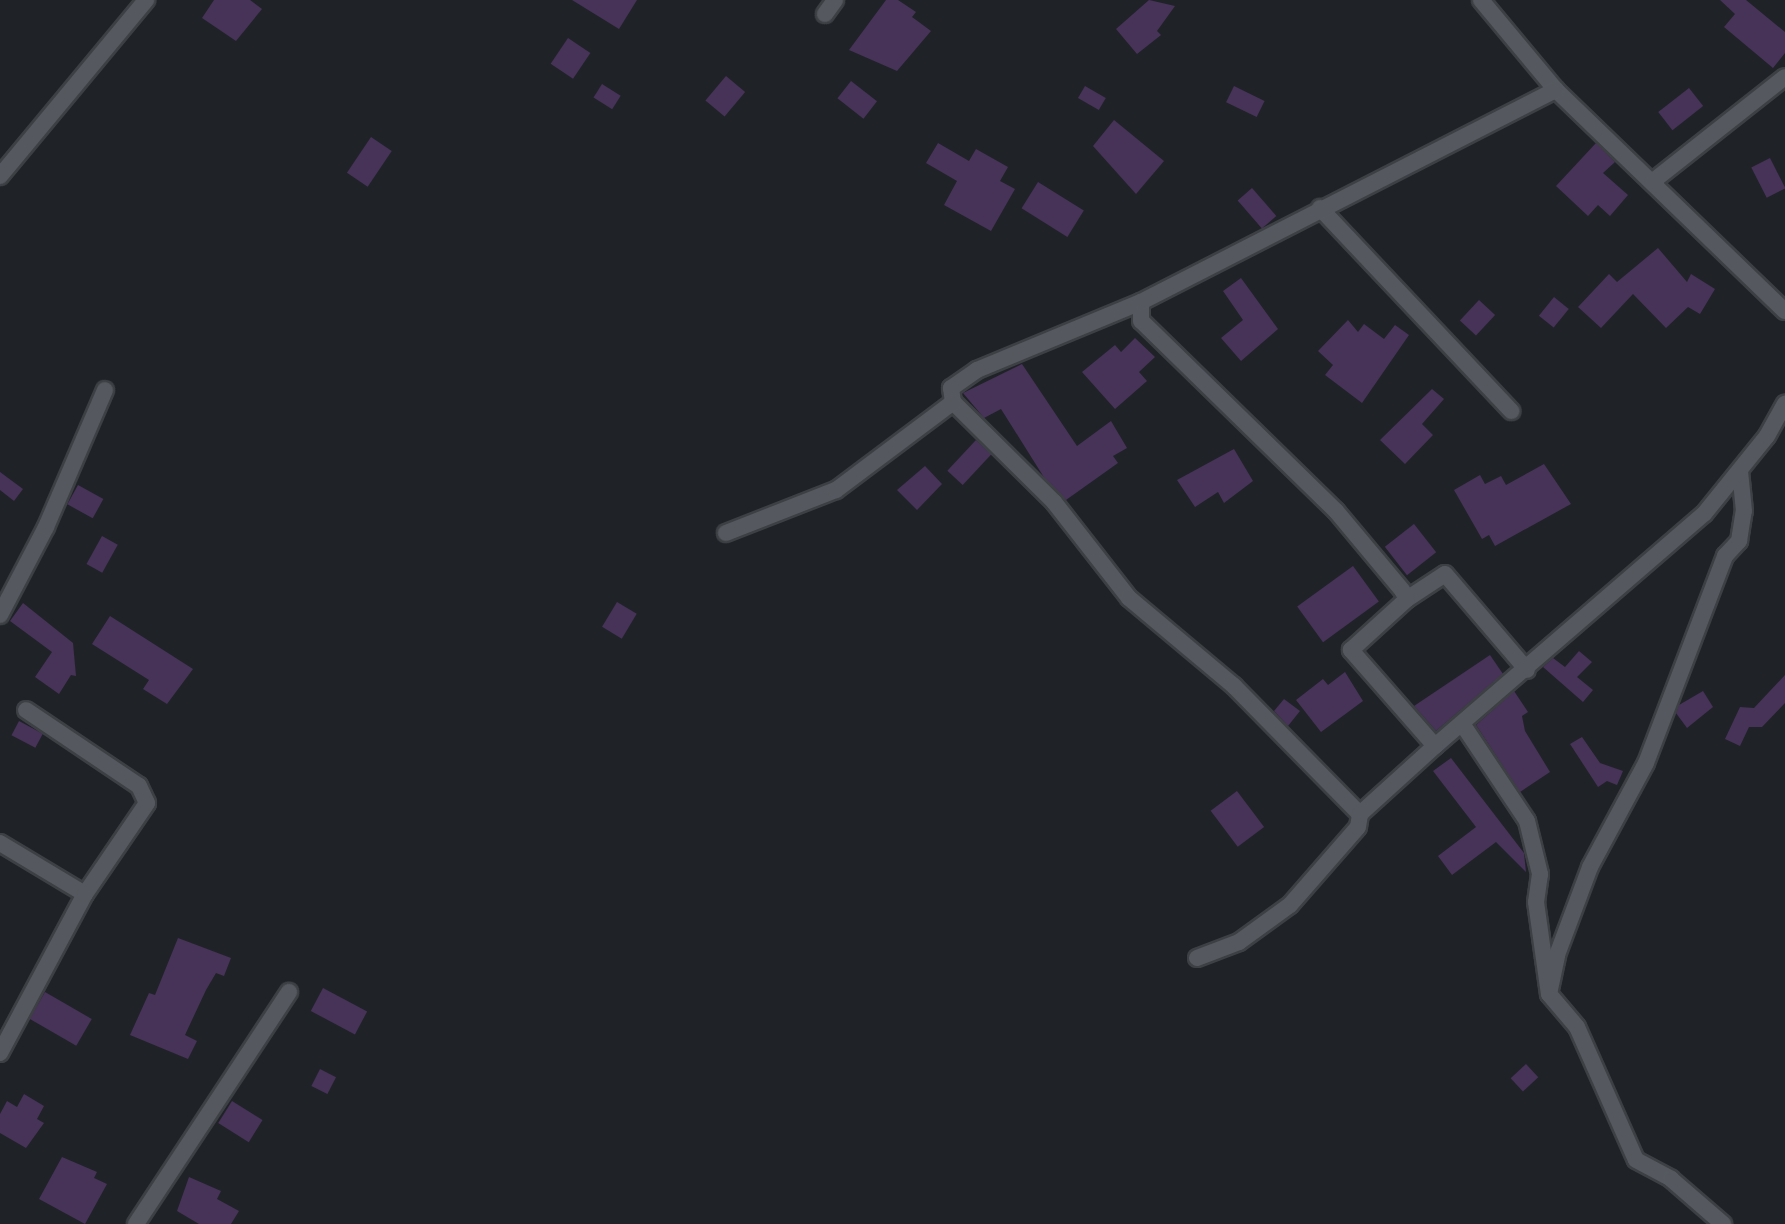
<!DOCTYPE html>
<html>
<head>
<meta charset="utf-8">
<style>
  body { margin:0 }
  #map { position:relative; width:1785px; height:1224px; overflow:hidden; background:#1f2328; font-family:"Work Sans",sans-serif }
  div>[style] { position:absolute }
  .building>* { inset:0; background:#473258; transform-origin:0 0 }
  .roads { filter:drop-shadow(2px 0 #3d4044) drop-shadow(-2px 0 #3d4044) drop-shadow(0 2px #3d4044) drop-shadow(0 -2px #3d4044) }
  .minor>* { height:16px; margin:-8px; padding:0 8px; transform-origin:8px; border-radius:8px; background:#55595f }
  span { translate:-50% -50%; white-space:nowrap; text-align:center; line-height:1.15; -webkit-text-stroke:4.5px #16191e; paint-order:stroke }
</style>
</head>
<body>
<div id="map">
  <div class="building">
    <i style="clip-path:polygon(214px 0,250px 0,262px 9px,236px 41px,202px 18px)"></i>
    <i style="clip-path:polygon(572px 0,637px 0,619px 29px)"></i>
    <i style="clip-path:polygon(886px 0,898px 0,916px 12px,912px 17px,931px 31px,897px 71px,849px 50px)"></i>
    <i style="clip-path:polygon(1149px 0,1175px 6px,1157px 31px,1161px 35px,1137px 54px,1116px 29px)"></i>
    <i style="clip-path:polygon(1720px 0,1746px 0,1785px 32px,1785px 53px,1773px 68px,1724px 27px,1735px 14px)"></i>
    <i style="left:568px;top:38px;width:27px;height:31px;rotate:34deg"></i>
    <i style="left:726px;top:76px;width:25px;height:32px;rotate:40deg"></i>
    <i style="left:851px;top:81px;width:33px;height:22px;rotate:38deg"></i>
    <i style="left:602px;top:84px;width:22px;height:16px;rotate:32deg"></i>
    <i style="left:1085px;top:86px;width:24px;height:14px;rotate:30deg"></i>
    <i style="left:1234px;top:86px;width:34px;height:18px;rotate:26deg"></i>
    <i style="left:1689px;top:88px;width:23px;height:39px;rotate:52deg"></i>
    <i style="clip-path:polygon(1114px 120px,1164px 161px,1136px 194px,1093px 146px)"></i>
    <i style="left:371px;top:137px;width:25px;height:43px;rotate:34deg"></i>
    <i style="clip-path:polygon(938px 143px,969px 161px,976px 149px,1008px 167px,1000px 181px,1015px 189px,991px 231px,944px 205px,957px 181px,926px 163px)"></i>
    <i style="clip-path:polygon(1596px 143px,1615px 162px,1603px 173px,1628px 195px,1610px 216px,1598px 205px,1588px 216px,1556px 186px)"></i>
    <i style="left:1770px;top:158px;width:34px;height:21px;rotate:63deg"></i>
    <i style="left:1038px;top:182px;width:54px;height:31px;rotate:32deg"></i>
    <i style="left:1252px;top:188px;width:37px;height:19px;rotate:49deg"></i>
    <i style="clip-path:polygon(1658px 248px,1687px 282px,1691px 274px,1715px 289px,1700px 314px,1688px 307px,1666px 328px,1633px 294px,1601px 328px,1578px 307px,1609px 274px,1617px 282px)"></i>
    <i style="clip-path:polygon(1241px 278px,1278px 329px,1241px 361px,1221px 338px,1243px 320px,1223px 291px)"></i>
    <i style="left:1554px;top:297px;width:19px;height:24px;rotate:39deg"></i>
    <i style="left:1479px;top:300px;width:22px;height:28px;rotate:43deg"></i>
    <i style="clip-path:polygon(1348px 320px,1358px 332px,1364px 324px,1384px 339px,1395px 325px,1409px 335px,1362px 403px,1325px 375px,1333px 365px,1318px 351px)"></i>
    <i style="clip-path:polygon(1135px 338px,1155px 357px,1139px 372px,1147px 381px,1115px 409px,1082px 372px,1115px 345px,1121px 352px)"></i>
    <i style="clip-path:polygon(1022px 364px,1077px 446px,1111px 421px,1127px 448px,1113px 456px,1118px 463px,1066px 500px,1045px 479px,1001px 409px,984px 418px,963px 393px)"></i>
    <i style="clip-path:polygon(1432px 389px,1444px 399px,1422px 424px,1433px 435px,1405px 464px,1380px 440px)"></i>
    <i style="left:976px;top:440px;width:21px;height:42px;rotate:43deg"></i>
    <i style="clip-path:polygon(1234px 449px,1253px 481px,1224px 503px,1218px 492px,1195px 507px,1177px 480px)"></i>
    <i style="clip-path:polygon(1544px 464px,1571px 504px,1495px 546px,1489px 535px,1482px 539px,1454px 490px,1480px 475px,1485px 484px,1501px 476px,1506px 485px)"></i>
    <i style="clip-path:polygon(925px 466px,942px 484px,917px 510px,897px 490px)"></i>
    <i style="clip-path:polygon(0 472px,23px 489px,14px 501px,0 490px)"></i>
    <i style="left:78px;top:485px;width:29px;height:22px;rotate:29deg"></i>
    <i style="left:1414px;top:524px;width:36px;height:37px;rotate:52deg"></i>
    <i style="left:102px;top:536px;width:18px;height:32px;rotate:29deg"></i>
    <i style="left:1353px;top:566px;width:44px;height:69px;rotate:54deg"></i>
    <i style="left:617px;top:602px;width:23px;height:29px;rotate:31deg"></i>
    <i style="clip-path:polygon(23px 603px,73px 643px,76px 676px,71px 675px,59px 694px,35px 677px,52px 652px,10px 621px)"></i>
    <i style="clip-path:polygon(110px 616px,193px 669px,167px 704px,143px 689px,149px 680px,92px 644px)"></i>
    <i style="clip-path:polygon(1579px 651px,1592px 662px,1577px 677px,1593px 690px,1583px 702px,1543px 667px,1553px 658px,1565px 667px)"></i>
    <i style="clip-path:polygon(1490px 655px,1503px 674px,1436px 731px,1414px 706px)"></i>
    <i style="clip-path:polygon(1345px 672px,1363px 701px,1321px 732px,1296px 700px,1323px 679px,1328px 685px)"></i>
    <i style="clip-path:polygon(1785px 675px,1785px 703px,1762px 727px,1749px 727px,1740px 746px,1725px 739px,1740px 707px,1754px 708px)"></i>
    <i style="clip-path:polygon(1514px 691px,1528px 712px,1522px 716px,1525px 731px,1550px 772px,1520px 792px,1476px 725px)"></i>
    <i style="clip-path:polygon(1703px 691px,1713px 707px,1687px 728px,1676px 713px,1679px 705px)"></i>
    <i style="clip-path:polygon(1284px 699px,1300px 711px,1288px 726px,1274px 711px)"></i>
    <i style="left:19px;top:721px;width:27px;height:16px;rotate:28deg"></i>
    <i style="clip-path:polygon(1582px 737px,1600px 763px,1623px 771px,1617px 785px,1607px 781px,1598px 787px,1570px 744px)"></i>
    <i style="clip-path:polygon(1451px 758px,1524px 853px,1526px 872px,1496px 842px,1452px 875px,1438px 856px,1476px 827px,1433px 771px)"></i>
    <i style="left:1237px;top:791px;width:45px;height:33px;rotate:53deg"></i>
    <i style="clip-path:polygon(178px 938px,231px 958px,224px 976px,216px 973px,206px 990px,185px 1035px,197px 1041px,188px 1059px,130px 1035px,149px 993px,155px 995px)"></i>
    <i style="left:323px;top:988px;width:50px;height:26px;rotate:28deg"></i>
    <i style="left:45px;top:992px;width:54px;height:31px;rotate:30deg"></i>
    <i style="left:1526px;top:1064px;width:18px;height:21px;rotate:47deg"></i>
    <i style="left:320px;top:1069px;width:18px;height:19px;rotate:27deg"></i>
    <i style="clip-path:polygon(24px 1094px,44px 1106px,37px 1119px,44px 1123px,26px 1148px,0 1133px,0 1114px,7px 1101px,17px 1107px)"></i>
    <i style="left:232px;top:1101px;width:36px;height:26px;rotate:32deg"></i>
    <i style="clip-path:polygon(62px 1157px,97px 1172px,94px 1178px,107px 1184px,85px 1224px,39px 1199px)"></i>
    <i style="clip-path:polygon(189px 1177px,221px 1191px,217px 1199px,239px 1211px,231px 1224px,199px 1224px,177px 1211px)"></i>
  </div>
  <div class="roads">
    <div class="minor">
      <i style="left:1481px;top:0;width:117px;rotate:50.2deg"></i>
      <i style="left:1556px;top:90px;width:318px;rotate:44deg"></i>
      <i style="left:825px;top:14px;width:17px;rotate:-54deg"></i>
      <i style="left:0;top:176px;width:229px;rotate:-50.3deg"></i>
      <i style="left:1652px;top:182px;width:169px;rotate:-38.3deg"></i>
      <i style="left:1320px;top:208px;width:279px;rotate:46.7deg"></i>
      <i style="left:1141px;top:302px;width:178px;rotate:157.5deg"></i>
      <i style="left:977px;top:370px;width:32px;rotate:145deg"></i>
      <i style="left:951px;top:388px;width:14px;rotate:82deg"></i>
      <i style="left:953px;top:402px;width:142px;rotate:44.7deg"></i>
      <i style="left:1054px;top:502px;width:122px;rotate:52deg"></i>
      <i style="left:1129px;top:598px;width:137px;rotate:40deg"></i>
      <i style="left:1234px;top:686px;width:180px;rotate:45.5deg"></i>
      <i style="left:726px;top:533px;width:118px;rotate:-21.4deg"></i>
      <i style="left:836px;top:490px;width:146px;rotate:-36.9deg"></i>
      <i style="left:1407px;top:599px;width:45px;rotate:-33.3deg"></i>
      <i style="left:1445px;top:574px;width:126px;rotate:49.5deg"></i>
      <i style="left:0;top:615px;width:99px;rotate:-62.4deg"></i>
      <i style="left:46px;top:527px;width:149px;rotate:-66.7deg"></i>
      <i style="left:1463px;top:725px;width:115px;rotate:56.3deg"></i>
      <i style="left:1527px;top:821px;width:55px;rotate:76.2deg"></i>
      <i style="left:1540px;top:874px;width:28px;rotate:98deg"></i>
      <i style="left:1536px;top:902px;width:93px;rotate:82deg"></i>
      <i style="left:1549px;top:994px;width:40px;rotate:-78deg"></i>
      <i style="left:1557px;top:955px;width:94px;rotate:-69.4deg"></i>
      <i style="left:1590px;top:867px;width:118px;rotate:-61.7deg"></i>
      <i style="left:1646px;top:763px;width:222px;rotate:-69.1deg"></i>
      <i style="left:1725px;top:556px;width:21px;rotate:-47deg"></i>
      <i style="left:1739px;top:541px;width:30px;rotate:-81deg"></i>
      <i style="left:1744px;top:511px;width:40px;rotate:-95.7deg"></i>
      <i style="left:1435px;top:746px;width:355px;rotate:-40.8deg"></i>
      <i style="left:1704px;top:514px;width:100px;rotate:-51.1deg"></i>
      <i style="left:1767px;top:436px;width:37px;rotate:-61deg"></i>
      <i style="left:0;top:843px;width:99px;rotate:31deg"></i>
      <i style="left:1197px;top:958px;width:45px;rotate:-20.9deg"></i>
      <i style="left:1239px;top:942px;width:63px;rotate:-36deg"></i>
      <i style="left:1290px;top:905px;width:103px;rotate:-48.9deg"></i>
      <i style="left:1358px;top:827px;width:13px;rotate:-81deg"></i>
      <i style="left:1360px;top:814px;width:101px;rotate:-42.2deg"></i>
      <i style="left:1435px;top:746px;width:128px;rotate:-131.2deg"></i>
      <i style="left:1351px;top:650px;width:76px;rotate:-42.3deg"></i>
      <i style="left:1407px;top:599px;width:10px;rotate:-119deg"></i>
      <i style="left:1402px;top:590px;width:103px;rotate:-129.9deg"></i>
      <i style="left:1336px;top:511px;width:272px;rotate:-135.7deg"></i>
      <i style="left:1141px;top:321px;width:19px;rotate:-90deg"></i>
      <i style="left:1141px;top:302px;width:466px;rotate:-27.1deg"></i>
      <i style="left:1549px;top:994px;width:43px;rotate:49.7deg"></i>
      <i style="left:1577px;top:1027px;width:145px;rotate:66.1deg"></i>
      <i style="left:1636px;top:1160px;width:40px;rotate:28deg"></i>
      <i style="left:1671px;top:1179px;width:69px;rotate:40.9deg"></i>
      <i style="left:0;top:1053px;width:180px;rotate:-61.9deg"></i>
      <i style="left:85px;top:894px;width:110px;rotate:-55.7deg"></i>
      <i style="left:147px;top:803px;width:19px;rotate:-115deg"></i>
      <i style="left:139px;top:786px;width:136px;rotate:-146.1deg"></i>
      <i style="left:136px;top:1224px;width:278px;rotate:-56.6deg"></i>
    </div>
  </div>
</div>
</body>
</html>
